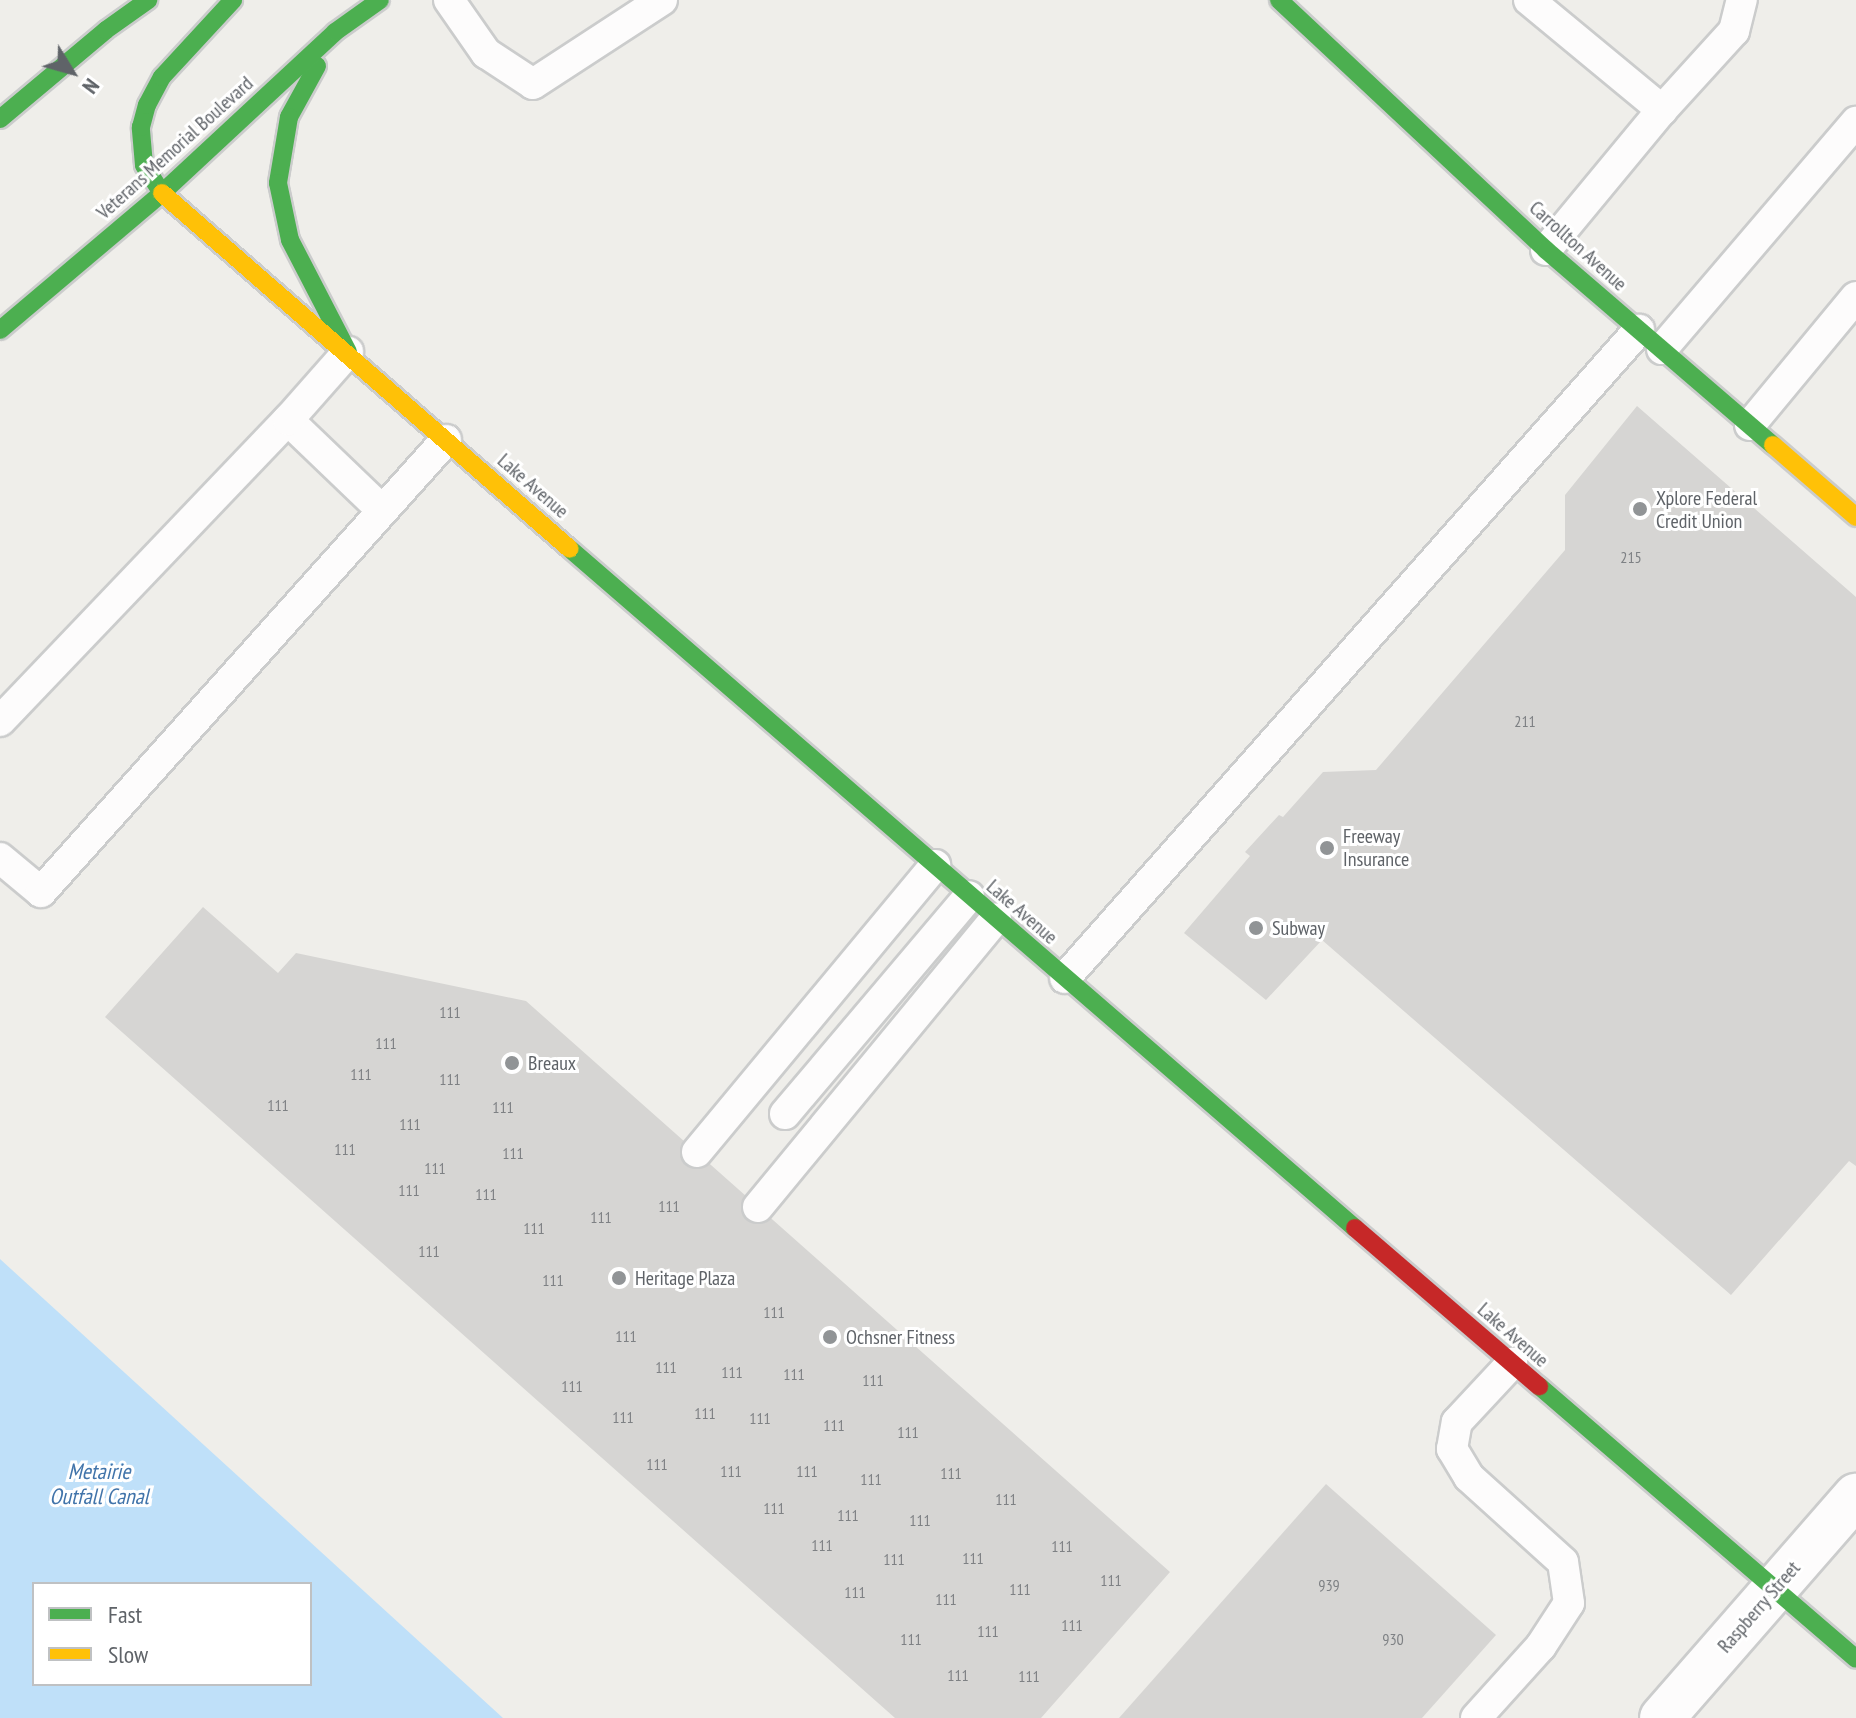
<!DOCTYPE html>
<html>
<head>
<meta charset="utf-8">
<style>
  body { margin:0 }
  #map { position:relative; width:1856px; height:1718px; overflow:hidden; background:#efeeea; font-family:"PT Sans Narrow",sans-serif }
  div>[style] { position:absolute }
  .water>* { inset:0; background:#bfe0f9 }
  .building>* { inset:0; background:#d6d5d3 }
  .roads { filter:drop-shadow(2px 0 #cbcccc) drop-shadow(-2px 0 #cbcccc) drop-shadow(0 2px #cbcccc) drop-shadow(0 -2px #cbcccc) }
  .lane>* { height:30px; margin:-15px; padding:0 15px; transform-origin:15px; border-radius:15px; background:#fdfcfc }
  .street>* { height:44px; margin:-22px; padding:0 22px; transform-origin:22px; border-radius:22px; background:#fdfcfc }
  .fast>* { height:18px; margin:-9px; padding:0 9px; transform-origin:9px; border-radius:9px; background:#4caf50 }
  .slow>* { height:18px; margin:-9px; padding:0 9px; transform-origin:9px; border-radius:9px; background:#ffc107 }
  .jam>* { height:18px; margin:-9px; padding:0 9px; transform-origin:9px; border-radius:9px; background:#c62828 }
  .dots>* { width:22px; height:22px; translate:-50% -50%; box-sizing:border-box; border:4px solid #fff; border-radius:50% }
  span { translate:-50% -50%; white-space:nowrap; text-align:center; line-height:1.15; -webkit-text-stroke:6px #fff; paint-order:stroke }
  .number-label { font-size:16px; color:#7e8184 }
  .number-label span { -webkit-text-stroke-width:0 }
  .street-label { font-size:20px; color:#5f6368 }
  .poi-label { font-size:20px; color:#5f6368 }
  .left { translate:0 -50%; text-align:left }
  .water-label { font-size:22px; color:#4174aa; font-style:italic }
  .legend { position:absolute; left:32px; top:1582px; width:280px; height:104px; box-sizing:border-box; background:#fff; border:2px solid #bfc1c3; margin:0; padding:10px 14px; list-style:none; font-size:24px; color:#5f6368 }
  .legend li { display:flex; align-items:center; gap:16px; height:40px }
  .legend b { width:40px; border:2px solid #bfc1c3 }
  .north { position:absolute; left:32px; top:32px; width:80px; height:80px; -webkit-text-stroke:6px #fff; paint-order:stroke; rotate:127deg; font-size:22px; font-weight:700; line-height:32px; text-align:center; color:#5f6368 }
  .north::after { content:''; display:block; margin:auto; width:28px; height:36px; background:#5f6368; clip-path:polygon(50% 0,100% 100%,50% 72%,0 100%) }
</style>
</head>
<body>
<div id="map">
  <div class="water">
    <i style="clip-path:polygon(evenodd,0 1259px,503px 1718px,0 1718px,0 1259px,34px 1584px,310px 1584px,310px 1684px,34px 1684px,34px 1584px)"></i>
  </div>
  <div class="building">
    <i style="clip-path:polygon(1637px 406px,1856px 597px,1856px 1166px,1849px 1161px,1731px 1295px,1322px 940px,1266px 1000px,1184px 933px,1250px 856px,1245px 852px,1279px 815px,1283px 817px,1323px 772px,1376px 770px,1565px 550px,1565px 495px)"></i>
    <i style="clip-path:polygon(203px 907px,278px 973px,296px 953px,526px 1001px,1170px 1572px,1041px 1718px,895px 1718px,105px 1017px)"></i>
    <i style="clip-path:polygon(1326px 1484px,1496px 1635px,1422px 1718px,1119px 1718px)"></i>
  </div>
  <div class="roads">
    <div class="lane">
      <i style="left:449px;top:0;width:65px;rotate:55.1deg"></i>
      <i style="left:486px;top:53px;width:56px;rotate:33.4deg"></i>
      <i style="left:533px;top:84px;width:154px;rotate:-33.1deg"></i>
      <i style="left:1529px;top:0;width:173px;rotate:39.6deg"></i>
      <i style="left:1546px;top:250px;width:182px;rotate:-50.4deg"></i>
      <i style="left:1662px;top:110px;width:107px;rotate:-47.7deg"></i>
      <i style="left:1734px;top:31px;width:32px;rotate:-76deg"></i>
      <i style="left:1662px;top:349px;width:299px;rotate:-49.5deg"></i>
      <i style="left:288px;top:420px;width:130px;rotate:43.8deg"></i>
      <i style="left:1750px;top:425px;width:166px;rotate:-50.4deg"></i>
      <i style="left:0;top:721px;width:417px;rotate:-46.3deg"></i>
      <i style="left:288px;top:420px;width:91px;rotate:-48.6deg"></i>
      <i style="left:0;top:858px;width:53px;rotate:39.7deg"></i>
      <i style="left:41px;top:892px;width:607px;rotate:-48.14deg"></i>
      <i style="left:1065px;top:978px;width:866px;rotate:-48.47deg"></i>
      <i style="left:785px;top:1114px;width:285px;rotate:-49.8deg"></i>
      <i style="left:697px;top:1152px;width:373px;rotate:-50.3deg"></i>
      <i style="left:758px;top:1207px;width:374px;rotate:-50.5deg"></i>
      <i style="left:1476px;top:1718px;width:97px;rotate:-47.9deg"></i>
      <i style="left:1541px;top:1646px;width:51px;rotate:-56.9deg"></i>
      <i style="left:1569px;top:1603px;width:41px;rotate:-98.3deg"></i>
      <i style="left:1563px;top:1562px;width:127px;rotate:-137.9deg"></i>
      <i style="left:1469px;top:1477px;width:33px;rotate:-121deg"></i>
      <i style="left:1452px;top:1449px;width:27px;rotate:-80deg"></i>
      <i style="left:1457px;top:1422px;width:81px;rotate:-47deg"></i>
    </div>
    <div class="street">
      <i style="left:1662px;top:1718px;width:295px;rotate:-48.9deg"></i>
    </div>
    <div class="fast">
      <i style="left:1279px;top:0;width:366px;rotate:43.1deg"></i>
      <i style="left:1546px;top:250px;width:299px;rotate:40.7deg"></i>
      <i style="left:317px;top:66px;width:58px;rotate:118.8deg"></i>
      <i style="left:289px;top:117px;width:67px;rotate:99.5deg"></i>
      <i style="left:278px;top:183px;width:58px;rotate:78.1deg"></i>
      <i style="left:290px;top:240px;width:126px;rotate:62.6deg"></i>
      <i style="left:0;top:119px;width:138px;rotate:-40deg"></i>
      <i style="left:106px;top:30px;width:52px;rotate:-35.5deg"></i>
      <i style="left:162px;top:193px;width:33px;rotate:-123deg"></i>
      <i style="left:144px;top:165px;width:38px;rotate:-95deg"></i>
      <i style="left:141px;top:127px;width:23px;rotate:-75deg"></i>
      <i style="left:147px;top:105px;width:32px;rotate:-62deg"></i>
      <i style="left:162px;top:77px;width:105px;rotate:-47.3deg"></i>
      <i style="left:0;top:330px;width:212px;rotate:-40.2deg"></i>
      <i style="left:162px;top:193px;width:236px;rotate:-42.9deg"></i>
      <i style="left:335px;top:32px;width:55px;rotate:-35.4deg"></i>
      <i style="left:570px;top:549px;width:1038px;rotate:40.86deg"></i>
      <i style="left:1539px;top:1386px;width:418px;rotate:40.7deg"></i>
    </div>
    <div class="slow">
      <i style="left:162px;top:193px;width:541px;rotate:41.11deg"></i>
      <i style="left:1773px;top:445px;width:110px;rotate:40.9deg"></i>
    </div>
    <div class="jam">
      <i style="left:1355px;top:1228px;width:243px;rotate:40.7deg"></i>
    </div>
  </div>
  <div class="dots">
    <i style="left:1640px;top:509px;background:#919496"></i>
    <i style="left:1327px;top:848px;background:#919496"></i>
    <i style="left:1256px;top:928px;background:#919496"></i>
    <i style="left:512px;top:1063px;background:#919496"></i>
    <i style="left:619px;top:1278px;background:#919496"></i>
    <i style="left:830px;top:1337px;background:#919496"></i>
  </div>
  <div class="number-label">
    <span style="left:1631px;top:557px">215</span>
    <span style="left:1525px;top:721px">211</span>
    <span style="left:450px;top:1012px">111</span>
    <span style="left:386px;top:1043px">111</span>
    <span style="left:361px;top:1074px">111</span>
    <span style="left:450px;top:1079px">111</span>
    <span style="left:278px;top:1105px">111</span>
    <span style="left:503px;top:1107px">111</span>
    <span style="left:410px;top:1124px">111</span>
    <span style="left:345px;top:1149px">111</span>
    <span style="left:513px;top:1153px">111</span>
    <span style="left:435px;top:1168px">111</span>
    <span style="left:409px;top:1190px">111</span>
    <span style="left:486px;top:1194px">111</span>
    <span style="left:669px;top:1206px">111</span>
    <span style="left:601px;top:1217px">111</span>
    <span style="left:534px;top:1228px">111</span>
    <span style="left:429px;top:1251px">111</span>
    <span style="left:553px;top:1280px">111</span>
    <span style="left:774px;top:1312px">111</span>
    <span style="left:626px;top:1336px">111</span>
    <span style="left:666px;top:1367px">111</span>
    <span style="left:732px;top:1372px">111</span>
    <span style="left:794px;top:1374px">111</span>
    <span style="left:873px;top:1380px">111</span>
    <span style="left:572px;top:1386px">111</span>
    <span style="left:705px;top:1413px">111</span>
    <span style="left:623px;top:1417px">111</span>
    <span style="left:760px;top:1418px">111</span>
    <span style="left:834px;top:1425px">111</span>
    <span style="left:908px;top:1432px">111</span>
    <span style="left:657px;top:1464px">111</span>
    <span style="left:731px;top:1471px">111</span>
    <span style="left:807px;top:1471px">111</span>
    <span style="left:951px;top:1473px">111</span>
    <span style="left:871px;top:1479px">111</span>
    <span style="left:1006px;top:1499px">111</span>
    <span style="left:774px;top:1508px">111</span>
    <span style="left:848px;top:1515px">111</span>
    <span style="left:920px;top:1520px">111</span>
    <span style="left:822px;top:1545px">111</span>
    <span style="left:1062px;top:1546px">111</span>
    <span style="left:973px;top:1558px">111</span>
    <span style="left:894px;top:1559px">111</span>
    <span style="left:1111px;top:1580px">111</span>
    <span style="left:1329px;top:1585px">939</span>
    <span style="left:1020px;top:1589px">111</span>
    <span style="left:855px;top:1592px">111</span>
    <span style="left:946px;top:1599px">111</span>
    <span style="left:1072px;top:1625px">111</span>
    <span style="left:988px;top:1631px">111</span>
    <span style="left:911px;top:1639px">111</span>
    <span style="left:1393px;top:1639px">930</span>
    <span style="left:958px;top:1675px">111</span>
    <span style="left:1029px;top:1676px">111</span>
  </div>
  <div class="street-label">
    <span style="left:175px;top:148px;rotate:-42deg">Veterans Memorial Boulevard</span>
    <span style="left:1578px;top:246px;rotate:42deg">Carrollton Avenue</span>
    <span style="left:533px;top:486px;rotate:41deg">Lake Avenue</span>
    <span style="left:1022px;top:912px;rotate:41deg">Lake Avenue</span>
    <span style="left:1513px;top:1335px;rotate:41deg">Lake Avenue</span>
    <span style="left:1759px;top:1607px;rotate:-49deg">Raspberry Street</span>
  </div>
  <div class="poi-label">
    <span class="left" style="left:1656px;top:510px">Xplore Federal<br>Credit Union</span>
    <span class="left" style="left:1343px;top:848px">Freeway<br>Insurance</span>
    <span class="left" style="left:1272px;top:928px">Subway</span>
    <span class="left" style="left:528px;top:1063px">Breaux</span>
    <span class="left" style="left:635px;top:1278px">Heritage Plaza</span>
    <span class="left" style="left:846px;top:1337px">Ochsner Fitness</span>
  </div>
  <div class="water-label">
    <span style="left:99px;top:1484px">Metairie<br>Outfall Canal</span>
  </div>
  <ul class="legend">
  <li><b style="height:10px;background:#4caf50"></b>Fast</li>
  <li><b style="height:10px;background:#ffc107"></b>Slow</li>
  </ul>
  <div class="north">N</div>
</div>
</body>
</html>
